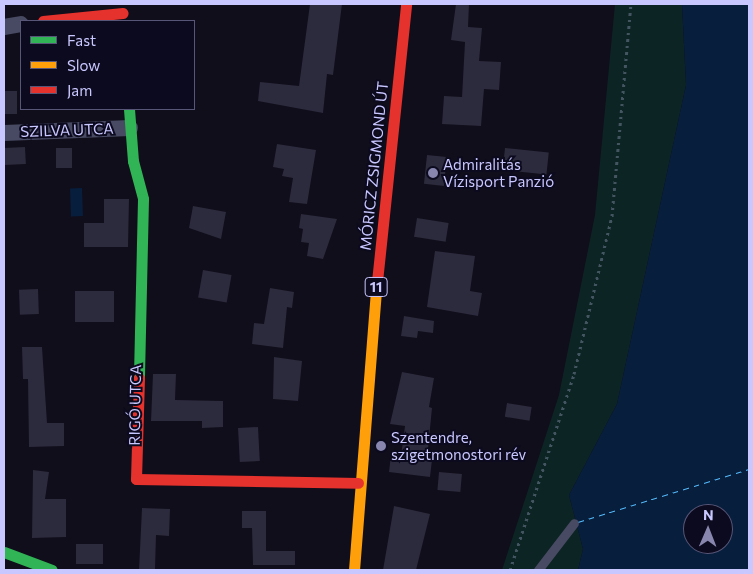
<!DOCTYPE html>
<html>
<head>
<meta charset="utf-8">
<style>
  body { margin:0 }
  #map { position:relative; width:753px; height:574px; overflow:hidden; background:#100e1a; font-family:Commissioner,sans-serif }
  div>[style] { position:absolute }
  .green>* { inset:0; background:#0d2424 }
  .water>* { inset:0; background:#071e3d; transform-origin:0 0 }
  .ferry>* { height:1px; margin-top:-0.5px; transform-origin:0; background:repeating-linear-gradient(90deg,#55bdff 0 6px,transparent 0 11px) }
  .building>* { inset:0; background:#2c2a3d; transform-origin:0 0 }
  .path>* { height:3px; margin-top:-1.5px; transform-origin:0; background:repeating-linear-gradient(90deg,#425561 0 2.5px,transparent 0 6.5px) }
  .lane>* { height:9px; margin:-4.5px; padding:0 4.5px; transform-origin:4.5px; border-radius:4.5px; background:#484a63 }
  .street>* { height:16px; margin:-8px; padding:0 8px; transform-origin:8px; border-radius:8px; background:#484a63 }
  .fast>* { height:11px; margin:-5.5px; padding:0 5.5px; transform-origin:5.5px; border-radius:5.5px; background:#30b455 }
  .slow>* { height:11px; margin:-5.5px; padding:0 5.5px; transform-origin:5.5px; border-radius:5.5px; background:#ff9f0a }
  .jam>* { height:11px; margin:-5.5px; padding:0 5.5px; transform-origin:5.5px; border-radius:5.5px; background:#e5322d }
  .dots>* { width:14px; height:14px; translate:-50% -50%; box-sizing:border-box; border:2px solid #0c0a1e; border-radius:50% }
  span { translate:-50% -50%; white-space:nowrap; text-align:center; line-height:1.15; -webkit-text-stroke:4px #0c0a1e; paint-order:stroke }
  .shield-label span { padding:1px 4px; background:#0c0a1e; border:1px solid; border-radius:4px; -webkit-text-stroke-width:0 }
  .shield-label { font-size:14px; color:#c9c7ff; font-weight:700 }
  .street-label { font-size:15px; color:#c9c7ff }
  .poi-label { font-size:15px; color:#c9c7ff }
  .left { translate:0 -50%; text-align:left }
  .frame { position:absolute; inset:0; border:5px solid #c9c7ff; pointer-events:none }
  .legend { position:absolute; left:20px; top:20px; width:175px; height:90px; box-sizing:border-box; background:#0c0a1e; border:1px solid #585678; margin:0; padding:6px 9px; list-style:none; font-size:15px; color:#c9c7ff }
  .legend li { display:flex; align-items:center; gap:10px; height:25px }
  .legend b { width:25px; border:1px solid #585678 }
  .north { position:absolute; left:683px; top:504px; width:50px; height:50px; box-sizing:border-box; background:#0c0a1e; border:1px solid #585678; border-radius:50%; rotate:1deg; font-size:14px; font-weight:700; line-height:20px; text-align:center; color:#c9c7ff }
  .north::after { content:''; display:block; margin:auto; width:18px; height:22px; background:#8886af; clip-path:polygon(50% 0,100% 100%,50% 72%,0 100%) }
</style>
</head>
<body>
<div id="map">
  <div class="green">
    <i style="clip-path:polygon(615px 4px,682px 4px,686px 85px,617px 404px,569px 495px,583px 549px,578px 570px,502px 570px,559px 395px,595px 215px)"></i>
  </div>
  <div class="water">
    <i style="clip-path:polygon(evenodd,682px 4px,749px 4px,749px 570px,578px 570px,583px 549px,569px 495px,617px 404px,686px 85px,682px 4px,693px 514px,723px 514px,723px 544px,693px 544px,693px 514px)"></i>
    <i style="left:82px;top:188px;width:28px;height:12px;rotate:88deg"></i>
  </div>
  <div class="ferry">
    <i style="left:578px;top:522px;width:179px;rotate:-17.2deg"></i>
  </div>
  <div class="building">
    <i style="clip-path:polygon(310px 4px,342px 4px,333px 75px,327px 74px,323px 113px,258px 101px,260px 82px,299px 86px)"></i>
    <i style="clip-path:polygon(456px 4px,469px 4px,468px 27px,482px 28px,479px 61px,501px 62px,499px 90px,484px 89px,481px 126px,442px 124px,444px 96px,462px 97px,465px 42px,451px 40px)"></i>
    <i style="left:4px;top:91px;width:13px;height:23px"></i>
    <i style="clip-path:polygon(277px 144px,316px 150px,307px 204px,289px 202px,293px 178px,282px 176px,284px 169px,273px 167px)"></i>
    <i style="left:25px;top:147px;width:17px;height:21px;rotate:87deg"></i>
    <i style="left:56px;top:148px;width:16px;height:20px"></i>
    <i style="left:505px;top:148px;width:44px;height:22px;rotate:6deg"></i>
    <i style="left:427px;top:155px;width:20px;height:29px;rotate:6deg"></i>
    <i style="clip-path:polygon(104px 199px,129px 199px,128px 247px,84px 247px,84px 223px,104px 223px)"></i>
    <i style="clip-path:polygon(193px 206px,226px 212px,221px 239px,189px 228px)"></i>
    <i style="clip-path:polygon(301px 214px,337px 219px,323px 259px,307px 256px,309px 243px,301px 242px,303px 229px,299px 228px)"></i>
    <i style="left:417px;top:218px;width:32px;height:19px;rotate:9deg"></i>
    <i style="clip-path:polygon(435px 251px,475px 256px,470px 291px,482px 293px,478px 316px,427px 307px)"></i>
    <i style="left:203px;top:270px;width:29px;height:28px;rotate:10deg"></i>
    <i style="clip-path:polygon(270px 288px,294px 292px,292px 308px,287px 307px,283px 348px,252px 344px,254px 323px,264px 324px)"></i>
    <i style="left:38px;top:289px;width:25px;height:19px;rotate:88deg"></i>
    <i style="left:75px;top:291px;width:39px;height:31px"></i>
    <i style="clip-path:polygon(404px 316px,434px 321px,433px 333px,418px 331px,417px 338px,401px 336px)"></i>
    <i style="clip-path:polygon(22px 347px,42px 347px,47px 423px,64px 423px,64px 446px,29px 447px,28px 379px,23px 379px)"></i>
    <i style="clip-path:polygon(274px 357px,302px 361px,298px 401px,273px 399px)"></i>
    <i style="clip-path:polygon(402px 372px,434px 378px,429px 407px,432px 408px,427px 459px,432px 460px,430px 477px,389px 472px,391px 455px,401px 456px,405px 426px,390px 424px)"></i>
    <i style="clip-path:polygon(153px 374px,176px 374px,175px 400px,223px 401px,223px 427px,202px 428px,202px 421px,151px 421px)"></i>
    <i style="left:507px;top:403px;width:25px;height:14px;rotate:9deg"></i>
    <i style="left:258px;top:427px;width:34px;height:20px;rotate:87deg"></i>
    <i style="clip-path:polygon(33px 470px,49px 472px,45px 499px,66px 499px,66px 537px,32px 538px)"></i>
    <i style="left:439px;top:472px;width:23px;height:18px;rotate:5deg"></i>
    <i style="clip-path:polygon(394px 506px,430px 514px,416px 570px,383px 570px)"></i>
    <i style="clip-path:polygon(142px 508px,170px 509px,169px 536px,156px 535px,155px 570px,139px 570px)"></i>
    <i style="clip-path:polygon(242px 511px,266px 511px,266px 551px,295px 551px,295px 565px,253px 565px,252px 528px,242px 528px)"></i>
    <i style="left:76px;top:544px;width:27px;height:20px"></i>
  </div>
  <div class="path">
    <i style="left:510px;top:570px;width:206px;rotate:-71.9deg"></i>
    <i style="left:574px;top:374px;width:163px;rotate:-76.5deg"></i>
    <i style="left:612px;top:216px;width:213px;rotate:-84.9deg"></i>
  </div>
  <div class="lane">
    <i style="left:538px;top:570px;width:59px;rotate:-52.5deg"></i>
  </div>
  <div class="street">
    <i style="left:4px;top:27px;width:17px;rotate:-10deg"></i>
    <i style="left:4px;top:133px;width:126px;rotate:-2.3deg"></i>
  </div>
  <div class="fast">
    <i style="left:129px;top:109px;width:52px;rotate:85.6deg"></i>
    <i style="left:133px;top:161px;width:39px;rotate:75deg"></i>
    <i style="left:143px;top:199px;width:179px;rotate:91.3deg"></i>
    <i style="left:4px;top:552px;width:51px;rotate:20.6deg"></i>
  </div>
  <div class="slow">
    <i style="left:354px;top:570px;width:280px;rotate:-85.5deg"></i>
  </div>
  <div class="jam">
    <i style="left:43px;top:21px;width:80px;rotate:-5.7deg"></i>
    <i style="left:376px;top:291px;width:289px;rotate:-84deg"></i>
    <i style="left:139px;top:378px;width:101px;rotate:91.7deg"></i>
    <i style="left:136px;top:479px;width:222px;rotate:1deg"></i>
  </div>
  <div class="dots">
    <i style="left:433px;top:173px;background:#8886af"></i>
    <i style="left:381px;top:446px;background:#8886af"></i>
  </div>
  <div class="shield-label">
    <span style="left:376px;top:287px">11</span>
  </div>
  <div class="street-label">
    <span style="left:67px;top:130px;rotate:-2deg">SZILVA UTCA</span>
    <span style="left:374px;top:166px;rotate:-84deg">MÓRICZ ZSIGMOND ÚT</span>
    <span style="left:135px;top:405px;rotate:-89deg">RIGÓ UTCA</span>
  </div>
  <div class="poi-label">
    <span class="left" style="left:443px;top:173px">Admiralitás<br>Vízisport Panzió</span>
    <span class="left" style="left:391px;top:446px">Szentendre,<br>szigetmonostori rév</span>
  </div>
  <div class="frame"></div>
  <ul class="legend">
  <li><b style="height:6px;background:#30b455"></b>Fast</li>
  <li><b style="height:6px;background:#ff9f0a"></b>Slow</li>
  <li><b style="height:6px;background:#e5322d"></b>Jam</li>
  </ul>
  <div class="north">N</div>
</div>
</body>
</html>
